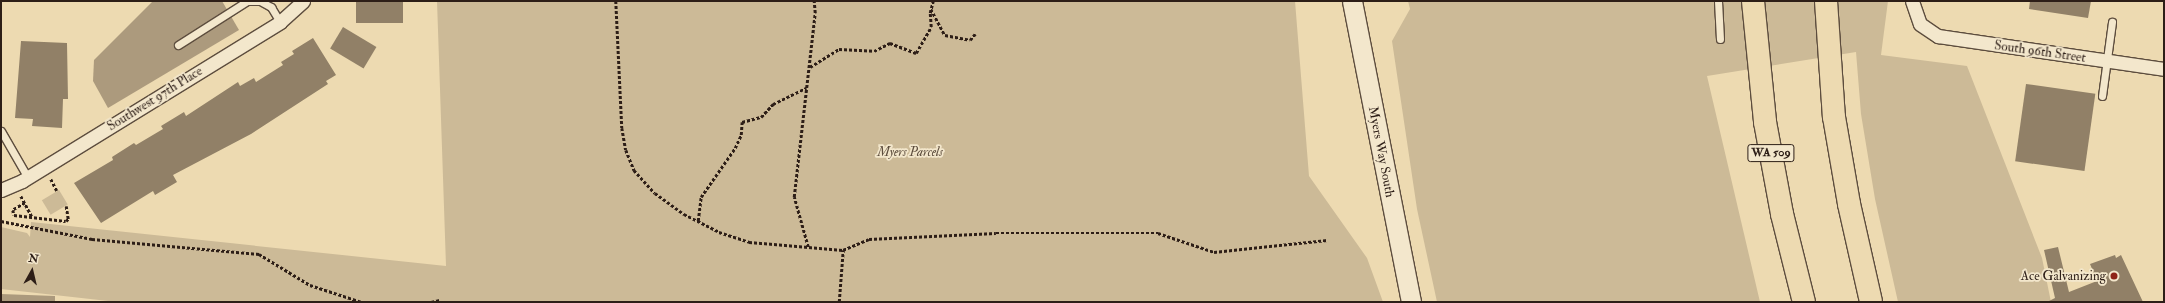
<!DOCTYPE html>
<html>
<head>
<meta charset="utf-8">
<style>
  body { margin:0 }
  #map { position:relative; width:2165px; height:303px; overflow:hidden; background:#eddab1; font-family:"IM FELL Double Pica",serif }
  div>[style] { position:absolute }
  .green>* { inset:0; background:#ccba97; transform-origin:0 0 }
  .water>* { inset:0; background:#ac9a7d }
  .building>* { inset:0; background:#918067; transform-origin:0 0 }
  .path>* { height:2.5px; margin-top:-1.25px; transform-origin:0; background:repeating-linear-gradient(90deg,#2d1e17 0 3px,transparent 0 5px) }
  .roads { filter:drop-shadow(1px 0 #5d4d3e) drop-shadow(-1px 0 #5d4d3e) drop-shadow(0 1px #5d4d3e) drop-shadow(0 -1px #5d4d3e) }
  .service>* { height:7px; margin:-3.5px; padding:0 3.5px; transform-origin:3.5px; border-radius:3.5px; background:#f3e7cc }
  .minor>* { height:13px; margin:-6.5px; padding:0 6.5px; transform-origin:6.5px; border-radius:6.5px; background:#f3e7cc }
  .secondary>* { height:19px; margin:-9.5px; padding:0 9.5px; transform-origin:9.5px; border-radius:9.5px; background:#f3e7cc }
  .motorway>* { height:22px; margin:-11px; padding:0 11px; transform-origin:11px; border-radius:11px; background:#eddab1 }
  .dots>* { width:11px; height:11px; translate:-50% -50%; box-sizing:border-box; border:2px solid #f3e7cc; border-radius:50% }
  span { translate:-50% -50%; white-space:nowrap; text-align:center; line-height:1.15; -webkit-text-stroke:3.5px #f3e7cc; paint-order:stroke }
  .shield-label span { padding:1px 3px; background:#f3e7cc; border:1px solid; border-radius:3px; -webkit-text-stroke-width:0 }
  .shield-label { font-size:12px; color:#2d1e17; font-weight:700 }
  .street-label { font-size:13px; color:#2d1e17 }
  .park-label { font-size:13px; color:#5d4d3d; font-style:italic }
  .poi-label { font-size:13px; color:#2d1e17 }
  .right { translate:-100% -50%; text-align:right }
  .frame { position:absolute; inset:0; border:2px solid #2d1e17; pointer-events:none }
  .north { position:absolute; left:12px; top:251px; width:40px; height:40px; -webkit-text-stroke:3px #f3e7cc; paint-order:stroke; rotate:8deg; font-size:11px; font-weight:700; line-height:16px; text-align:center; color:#2d1e17 }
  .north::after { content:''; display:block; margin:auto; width:14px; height:18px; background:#2d1e17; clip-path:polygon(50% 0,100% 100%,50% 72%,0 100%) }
</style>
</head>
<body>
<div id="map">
  <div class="green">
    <i style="clip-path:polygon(437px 1px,1295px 1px,1309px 176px,1367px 258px,1383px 302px,117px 302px,1px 289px,1px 227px,27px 233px,30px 237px,31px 222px,446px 266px)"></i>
    <i style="clip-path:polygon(1408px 1px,1888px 1px,1881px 55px,1967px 66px,2042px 258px,2051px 302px,1898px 302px,1875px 199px,1861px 114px,1856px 52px,1707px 76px,1760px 302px,1437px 302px,1417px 209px,1392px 41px,1410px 9px)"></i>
    <i style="left:59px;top:190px;width:17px;height:20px;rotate:59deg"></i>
  </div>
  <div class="water">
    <i style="clip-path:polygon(153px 1px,222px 1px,239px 30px,108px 108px,93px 81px,94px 60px)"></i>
    <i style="clip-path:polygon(1px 294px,55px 296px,55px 302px,1px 302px)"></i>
  </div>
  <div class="building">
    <i style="left:356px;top:1px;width:47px;height:22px"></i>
    <i style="clip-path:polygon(2030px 1px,2091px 1px,2088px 18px,2029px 9px)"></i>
    <i style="left:343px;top:27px;width:39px;height:25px;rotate:31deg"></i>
    <i style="clip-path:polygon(313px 38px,336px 75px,326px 81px,328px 84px,251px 134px,173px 175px,177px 182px,155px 195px,153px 191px,101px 223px,74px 183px,113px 160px,112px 157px,134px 143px,136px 145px,163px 129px,161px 126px,184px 112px,186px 116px,238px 82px,240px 86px,254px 78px,256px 82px,283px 65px,281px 62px,294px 54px,292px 51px)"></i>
    <i style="clip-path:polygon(21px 41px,67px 43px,68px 99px,63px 99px,62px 128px,32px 126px,33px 119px,15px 118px)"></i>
    <i style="left:2026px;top:84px;width:70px;height:78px;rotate:8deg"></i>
    <i style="clip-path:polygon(2058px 247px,2069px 292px,2097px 281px,2090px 264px,2115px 255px,2116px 258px,2121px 255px,2143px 302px,2047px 302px,2055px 298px,2044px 250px)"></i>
  </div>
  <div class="path">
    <i style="left:616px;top:1px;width:127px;rotate:87.3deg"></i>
    <i style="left:622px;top:128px;width:22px;rotate:80deg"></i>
    <i style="left:626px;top:150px;width:22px;rotate:68deg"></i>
    <i style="left:634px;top:170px;width:31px;rotate:48deg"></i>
    <i style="left:655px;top:193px;width:36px;rotate:36deg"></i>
    <i style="left:684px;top:214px;width:39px;rotate:27deg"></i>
    <i style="left:719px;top:232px;width:32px;rotate:18deg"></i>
    <i style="left:749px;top:242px;width:94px;rotate:4.9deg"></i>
    <i style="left:931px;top:9px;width:30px;rotate:62deg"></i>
    <i style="left:945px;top:35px;width:25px;rotate:11deg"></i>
    <i style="left:970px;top:40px;width:8px;rotate:-50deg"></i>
    <i style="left:810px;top:67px;width:34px;rotate:-32deg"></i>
    <i style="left:839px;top:49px;width:35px;rotate:3deg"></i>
    <i style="left:874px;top:51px;width:18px;rotate:-27deg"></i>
    <i style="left:890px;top:43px;width:28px;rotate:21deg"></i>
    <i style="left:916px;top:53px;width:30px;rotate:-60deg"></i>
    <i style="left:931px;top:27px;width:14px;rotate:-94deg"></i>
    <i style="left:930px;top:13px;width:12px;rotate:-76deg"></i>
    <i style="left:51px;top:179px;width:13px;rotate:63deg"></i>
    <i style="left:21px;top:196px;width:24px;rotate:62deg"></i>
    <i style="left:25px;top:203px;width:14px;rotate:150deg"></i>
    <i style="left:13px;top:210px;width:5px;rotate:79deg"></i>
    <i style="left:14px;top:215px;width:52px;rotate:6.6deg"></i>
    <i style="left:66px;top:221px;width:3px;rotate:-45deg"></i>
    <i style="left:68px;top:219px;width:13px;rotate:-99deg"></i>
    <i style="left:1px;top:221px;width:93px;rotate:11.2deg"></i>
    <i style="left:92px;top:239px;width:168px;rotate:5.1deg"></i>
    <i style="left:259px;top:254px;width:60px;rotate:31.3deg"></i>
    <i style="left:310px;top:285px;width:55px;rotate:18.1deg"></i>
    <i style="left:698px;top:221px;width:24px;rotate:-83deg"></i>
    <i style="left:701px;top:197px;width:60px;rotate:-55.2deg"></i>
    <i style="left:735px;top:148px;width:14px;rotate:-65deg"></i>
    <i style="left:741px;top:135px;width:13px;rotate:-86deg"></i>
    <i style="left:742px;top:122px;width:20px;rotate:-15deg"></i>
    <i style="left:761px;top:117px;width:18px;rotate:-47deg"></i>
    <i style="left:773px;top:104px;width:37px;rotate:-26deg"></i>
    <i style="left:808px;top:247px;width:52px;rotate:-105.6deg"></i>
    <i style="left:794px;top:197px;width:185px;rotate:-83.5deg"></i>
    <i style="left:815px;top:13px;width:12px;rotate:-95deg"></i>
    <i style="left:431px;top:302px;width:9px;rotate:-13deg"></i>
    <i style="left:839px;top:302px;width:52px;rotate:-85.6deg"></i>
    <i style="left:843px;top:250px;width:28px;rotate:-23deg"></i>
    <i style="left:869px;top:239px;width:127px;rotate:-2.7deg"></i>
    <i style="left:996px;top:233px;width:162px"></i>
    <i style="left:1158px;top:233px;width:59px;rotate:18.7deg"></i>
    <i style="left:1214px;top:252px;width:114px;rotate:-6.1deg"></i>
  </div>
  <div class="roads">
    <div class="service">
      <i style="left:1718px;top:1px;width:38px;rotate:87deg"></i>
      <i style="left:178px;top:45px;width:82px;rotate:-32.5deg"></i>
      <i style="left:247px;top:1px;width:13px"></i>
      <i style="left:260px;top:1px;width:13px;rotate:29deg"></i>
      <i style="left:271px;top:7px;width:17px;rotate:59deg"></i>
      <i style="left:2102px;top:96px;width:75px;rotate:-82.3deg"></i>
      <i style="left:1px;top:131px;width:54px;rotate:60.1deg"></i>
    </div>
    <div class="minor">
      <i style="left:1912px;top:1px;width:24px;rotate:71deg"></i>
      <i style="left:1920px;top:24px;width:22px;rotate:34deg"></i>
      <i style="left:1938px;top:36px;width:228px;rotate:8.3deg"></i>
      <i style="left:1px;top:190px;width:23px;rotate:-23deg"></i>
      <i style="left:22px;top:181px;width:303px;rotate:-31.6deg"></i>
      <i style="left:280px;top:22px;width:31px;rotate:-42deg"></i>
    </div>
    <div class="secondary">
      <i style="left:1352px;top:1px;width:307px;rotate:78.9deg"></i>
    </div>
    <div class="motorway">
      <i style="left:1753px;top:1px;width:122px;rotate:84.3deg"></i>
      <i style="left:1765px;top:122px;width:94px;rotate:79.5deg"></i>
      <i style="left:1782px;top:214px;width:91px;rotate:76deg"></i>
      <i style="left:1826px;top:1px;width:116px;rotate:86.1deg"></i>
      <i style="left:1834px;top:117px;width:88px;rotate:80.2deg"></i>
      <i style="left:1849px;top:204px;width:100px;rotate:77.3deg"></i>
    </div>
  </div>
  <div class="dots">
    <i style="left:2114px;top:276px;background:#8f2418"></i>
  </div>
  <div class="shield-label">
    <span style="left:1771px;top:153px">WA 509</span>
  </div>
  <div class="street-label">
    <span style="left:2040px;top:52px;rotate:8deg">South 96th Street</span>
    <span style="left:155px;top:99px;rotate:-32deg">Southwest 97th Place</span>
    <span style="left:1381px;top:152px;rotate:79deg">Myers Way South</span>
  </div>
  <div class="park-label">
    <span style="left:910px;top:152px">Myers Parcels</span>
  </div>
  <div class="poi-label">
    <span class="right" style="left:2106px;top:276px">Ace Galvanizing</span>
  </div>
  <div class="frame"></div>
  <div class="north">N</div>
</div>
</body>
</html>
